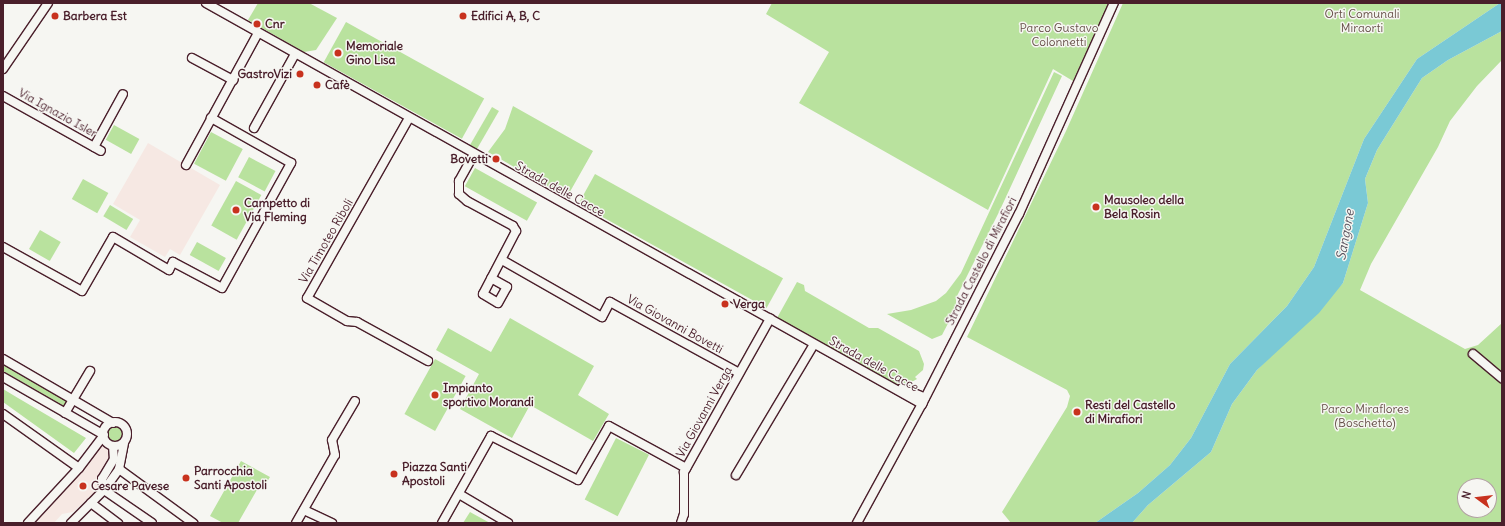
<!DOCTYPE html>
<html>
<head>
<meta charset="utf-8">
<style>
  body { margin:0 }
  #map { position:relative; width:1505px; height:526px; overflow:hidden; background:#f6f6f2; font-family:Delius,sans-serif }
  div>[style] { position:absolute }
  .built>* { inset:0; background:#f6e8e3 }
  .green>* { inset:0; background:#b9e29e; transform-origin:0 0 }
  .round { border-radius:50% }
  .water>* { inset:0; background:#7ac9d5 }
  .roads { filter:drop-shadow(1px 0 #4a1f2b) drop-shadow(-1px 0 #4a1f2b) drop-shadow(0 1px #4a1f2b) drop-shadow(0 -1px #4a1f2b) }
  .minor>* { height:8px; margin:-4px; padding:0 4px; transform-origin:4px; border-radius:4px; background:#f6f6f2 }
  .minor>.ring { margin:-4px; padding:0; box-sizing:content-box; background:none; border:8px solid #f6f6f2; border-radius:50% }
  .dots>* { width:11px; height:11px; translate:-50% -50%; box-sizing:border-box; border:2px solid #f6f6f2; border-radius:50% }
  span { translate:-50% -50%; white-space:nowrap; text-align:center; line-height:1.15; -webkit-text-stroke:3px #f6f6f2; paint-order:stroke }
  .park-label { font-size:12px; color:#665048 }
  .poi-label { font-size:12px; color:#4a1f2b; font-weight:700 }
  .left { translate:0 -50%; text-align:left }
  .right { translate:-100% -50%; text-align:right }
  .street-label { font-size:12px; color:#4a1f2b }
  .water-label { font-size:13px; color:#58525e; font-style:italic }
  .frame { position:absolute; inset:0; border:4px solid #4a1f2b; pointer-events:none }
  .north { position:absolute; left:1457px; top:478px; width:40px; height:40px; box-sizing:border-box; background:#f6f6f2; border:1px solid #b1a0a2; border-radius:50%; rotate:285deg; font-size:11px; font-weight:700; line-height:16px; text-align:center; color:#4a1f2b }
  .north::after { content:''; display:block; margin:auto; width:14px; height:18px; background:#c8321e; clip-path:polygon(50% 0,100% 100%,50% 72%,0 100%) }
</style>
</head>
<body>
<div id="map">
  <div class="built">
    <i style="clip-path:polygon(148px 143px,220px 185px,180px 255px,170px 249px,165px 257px,130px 237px,140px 220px,113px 204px)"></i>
    <i style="clip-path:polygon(100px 446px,108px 448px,109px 457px,96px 482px,98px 489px,73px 512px,62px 514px,54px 523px,34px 523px,84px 468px)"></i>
  </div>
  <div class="green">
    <i style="clip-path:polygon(258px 3px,309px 3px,337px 18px,316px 50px,304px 52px,248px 20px)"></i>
    <i style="clip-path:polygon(772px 3px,1109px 3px,1073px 81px,1053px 69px,988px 210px,799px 103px,829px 52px,766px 14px)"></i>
    <i style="clip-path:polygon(1123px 3px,1500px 3px,1417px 59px,1364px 139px,1314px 267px,1287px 306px,1230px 364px,1191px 438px,1170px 465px,1138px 493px,1095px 523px,1011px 523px,1002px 512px,1067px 407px,1070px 396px,1067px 390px,967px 337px,1066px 131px)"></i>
    <i style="left:346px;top:22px;width:158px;height:46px;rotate:29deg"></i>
    <i style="clip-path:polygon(evenodd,1502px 31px,1502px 60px,1477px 86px,1450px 121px,1438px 147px,1371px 264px,1360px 290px,1465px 349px,1478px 345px,1502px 323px,1502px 523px,1132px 523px,1148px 505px,1211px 452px,1232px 404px,1257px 370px,1343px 283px,1368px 203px,1365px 179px,1377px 150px,1422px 78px,1448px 60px,1502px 31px,1465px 486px,1489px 486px,1489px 510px,1465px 510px,1465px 486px)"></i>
    <i style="clip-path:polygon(1054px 72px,1062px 76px,999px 212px,956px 298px,956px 308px,942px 335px,932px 339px,887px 314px,911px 310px,936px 301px,946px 293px,961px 273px)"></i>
    <i style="clip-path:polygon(513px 106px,593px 151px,567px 197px,488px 152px,505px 129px)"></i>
    <i style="left:492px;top:107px;width:8px;height:44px;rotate:30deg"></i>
    <i style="left:114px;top:125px;width:29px;height:17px;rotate:29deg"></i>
    <i style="left:211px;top:132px;width:36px;height:36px;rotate:28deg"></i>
    <i style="left:249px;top:157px;width:30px;height:23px;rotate:28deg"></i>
    <i style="left:475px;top:168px;width:71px;height:21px;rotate:29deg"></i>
    <i style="left:595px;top:174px;width:215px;height:34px;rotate:29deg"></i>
    <i style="left:83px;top:179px;width:29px;height:23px;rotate:29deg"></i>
    <i style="left:236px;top:181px;width:29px;height:51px;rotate:29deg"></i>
    <i style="left:110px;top:205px;width:27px;height:13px;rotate:31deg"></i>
    <i style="left:40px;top:230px;width:24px;height:22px;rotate:30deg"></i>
    <i style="left:197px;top:242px;width:33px;height:15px;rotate:29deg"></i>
    <i style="clip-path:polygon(797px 282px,804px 285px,805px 291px,869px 328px,878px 328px,919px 351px,924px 364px,923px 370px,915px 377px,917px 379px,906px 385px,893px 383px,777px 318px)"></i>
    <i style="clip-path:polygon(510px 318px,594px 366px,578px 395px,609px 414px,593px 441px,530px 405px,512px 438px,460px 409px,479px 374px,436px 350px,448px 328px,491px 352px)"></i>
    <i style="left:435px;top:359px;width:35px;height:63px;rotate:29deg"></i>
    <i style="clip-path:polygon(3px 363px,67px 401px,64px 406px,3px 371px)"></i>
    <i style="clip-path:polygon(3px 389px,18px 398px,86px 438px,74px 453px,3px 402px)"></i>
    <i class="round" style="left:108px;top:427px;width:14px;height:14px"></i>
    <i style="left:616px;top:438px;width:37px;height:69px;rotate:27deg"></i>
    <i style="clip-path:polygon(241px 461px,270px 477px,262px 490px,258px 488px,238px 523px,223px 523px,210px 516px)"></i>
    <i style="clip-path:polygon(470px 512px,490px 523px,463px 523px)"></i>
  </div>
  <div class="water">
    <i style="clip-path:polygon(1500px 3px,1502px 3px,1502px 31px,1448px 60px,1422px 78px,1377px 150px,1365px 179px,1368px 203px,1343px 283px,1319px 313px,1257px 370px,1232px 404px,1211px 452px,1148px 505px,1132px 523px,1095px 523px,1138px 493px,1170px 465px,1191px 438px,1230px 364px,1287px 306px,1314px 267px,1364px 139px,1417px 59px)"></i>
  </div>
  <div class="roads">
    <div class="minor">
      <i style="left:206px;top:3px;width:821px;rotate:29.25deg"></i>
      <i style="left:192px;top:58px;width:47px;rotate:28.2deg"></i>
      <i style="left:3px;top:69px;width:80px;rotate:-55.7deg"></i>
      <i style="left:3px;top:96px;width:112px;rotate:29.3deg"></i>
      <i style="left:409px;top:118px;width:207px;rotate:119.5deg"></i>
      <i style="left:307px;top:298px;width:46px;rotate:29.9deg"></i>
      <i style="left:347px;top:321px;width:10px;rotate:6deg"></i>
      <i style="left:357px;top:322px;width:81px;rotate:28.8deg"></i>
      <i style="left:254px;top:128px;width:85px;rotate:-61deg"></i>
      <i style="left:94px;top:147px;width:60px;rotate:-61.3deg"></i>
      <i style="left:474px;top:154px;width:31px;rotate:119deg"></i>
      <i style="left:459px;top:181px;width:13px;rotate:90deg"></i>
      <i style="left:459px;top:194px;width:11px;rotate:41deg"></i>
      <i style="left:467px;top:201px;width:52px;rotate:28.5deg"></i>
      <i style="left:513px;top:226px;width:6px;rotate:59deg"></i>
      <i style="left:516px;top:231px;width:71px;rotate:117.6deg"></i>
      <i style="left:483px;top:294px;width:17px;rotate:31deg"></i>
      <i style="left:498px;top:303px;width:18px;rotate:-61deg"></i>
      <i style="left:507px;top:287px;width:18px;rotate:-151deg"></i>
      <i style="left:186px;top:165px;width:150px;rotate:-61.4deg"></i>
      <i style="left:3px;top:247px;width:90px;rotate:29.1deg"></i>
      <i style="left:82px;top:291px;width:62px;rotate:-60.1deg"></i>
      <i style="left:113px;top:237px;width:65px;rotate:30.5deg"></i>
      <i style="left:169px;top:270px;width:9px;rotate:-63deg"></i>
      <i style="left:173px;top:262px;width:55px;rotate:28deg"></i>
      <i style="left:222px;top:288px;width:143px;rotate:-61.1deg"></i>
      <i style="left:291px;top:163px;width:92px;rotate:-150.6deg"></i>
      <i style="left:502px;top:260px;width:115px;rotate:29.7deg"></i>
      <i style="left:602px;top:317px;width:17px;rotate:-62deg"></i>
      <i style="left:610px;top:302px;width:147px;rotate:28.8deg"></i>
      <i style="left:1473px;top:354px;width:38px;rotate:40deg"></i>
      <i style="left:3px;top:359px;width:127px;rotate:30.2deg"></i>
      <i style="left:3px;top:377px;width:116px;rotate:29.9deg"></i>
      <i style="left:902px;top:388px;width:25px;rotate:23deg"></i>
      <i style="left:65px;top:413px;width:49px;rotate:-59.2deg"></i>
      <i style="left:3px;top:414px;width:93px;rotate:35.4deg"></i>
      <i class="ring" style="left:103px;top:422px;width:16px;height:16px"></i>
      <i style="left:113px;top:446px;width:13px;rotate:86deg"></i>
      <i style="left:114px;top:459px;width:23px;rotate:121deg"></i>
      <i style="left:102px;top:479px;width:11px;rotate:80deg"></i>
      <i style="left:104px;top:490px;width:58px;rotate:34.5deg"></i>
      <i style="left:119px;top:469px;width:92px;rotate:36.1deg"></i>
      <i style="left:736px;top:475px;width:152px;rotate:-59.2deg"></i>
      <i style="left:459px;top:494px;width:57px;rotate:30.6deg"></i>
      <i style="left:91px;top:503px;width:34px;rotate:37deg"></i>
      <i style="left:304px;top:510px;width:31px;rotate:25deg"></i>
      <i style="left:28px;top:523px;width:75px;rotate:-47.2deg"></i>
      <i style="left:79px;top:468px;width:41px;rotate:-52.9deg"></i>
      <i style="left:71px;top:523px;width:47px;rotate:-45deg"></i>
      <i style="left:104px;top:490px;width:26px;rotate:-54deg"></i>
      <i style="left:119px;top:469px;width:26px;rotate:-79deg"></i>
      <i style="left:296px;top:523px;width:78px;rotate:-60.2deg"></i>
      <i style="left:335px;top:455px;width:15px;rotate:-101deg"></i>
      <i style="left:332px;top:440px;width:45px;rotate:-59.5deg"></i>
      <i style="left:442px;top:523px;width:100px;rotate:-60.6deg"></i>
      <i style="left:491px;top:436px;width:97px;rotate:26.8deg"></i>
      <i style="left:578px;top:480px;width:62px;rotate:-60.1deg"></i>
      <i style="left:609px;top:426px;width:88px;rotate:28.6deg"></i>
      <i style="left:681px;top:523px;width:9px;rotate:-72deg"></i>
      <i style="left:684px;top:514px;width:42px;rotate:-90deg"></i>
      <i style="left:684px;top:472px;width:176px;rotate:-60.7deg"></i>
      <i style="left:857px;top:523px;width:136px;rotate:-61.4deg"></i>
      <i style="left:922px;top:404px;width:213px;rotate:-63deg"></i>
      <i style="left:1019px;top:214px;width:231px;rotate:-65.8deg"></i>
    </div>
  </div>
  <div class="dots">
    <i style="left:55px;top:16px;background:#c8321e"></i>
    <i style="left:463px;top:16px;background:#c8321e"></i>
    <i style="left:257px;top:24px;background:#c8321e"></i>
    <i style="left:338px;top:53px;background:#c8321e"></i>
    <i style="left:300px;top:74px;background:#c8321e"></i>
    <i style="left:317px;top:85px;background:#c8321e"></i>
    <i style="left:496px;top:159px;background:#c8321e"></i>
    <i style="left:1096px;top:207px;background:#c8321e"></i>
    <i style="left:236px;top:210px;background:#c8321e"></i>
    <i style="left:725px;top:304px;background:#c8321e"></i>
    <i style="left:435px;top:395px;background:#c8321e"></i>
    <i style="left:1077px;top:412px;background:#c8321e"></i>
    <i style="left:394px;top:474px;background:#c8321e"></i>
    <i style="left:186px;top:478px;background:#c8321e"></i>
    <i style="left:83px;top:486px;background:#c8321e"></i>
  </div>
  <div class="park-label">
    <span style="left:1362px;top:21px">Orti Comunali<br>Miraorti</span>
    <span style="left:1059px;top:35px">Parco Gustavo<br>Colonnetti</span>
    <span style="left:1365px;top:416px">Parco Miraflores<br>(Boschetto)</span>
  </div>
  <div class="poi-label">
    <span class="left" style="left:63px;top:16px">Barbera Est</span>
    <span class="left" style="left:471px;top:16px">Edifici A, B, C</span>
    <span class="left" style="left:265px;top:24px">Cnr</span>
    <span class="left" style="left:346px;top:53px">Memoriale<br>Gino Lisa</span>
    <span class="right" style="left:292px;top:74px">GastroVizi</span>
    <span class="left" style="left:325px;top:85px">Cafè</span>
    <span class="right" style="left:488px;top:159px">Bovetti</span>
    <span class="left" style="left:1104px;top:207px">Mausoleo della<br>Bela Rosin</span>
    <span class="left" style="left:244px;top:210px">Campetto di<br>Via Fleming</span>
    <span class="left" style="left:733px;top:304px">Verga</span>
    <span class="left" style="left:443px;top:395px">Impianto<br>sportivo Morandi</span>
    <span class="left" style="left:1085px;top:412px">Resti del Castello<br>di Mirafiori</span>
    <span class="left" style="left:402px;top:474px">Piazza Santi<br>Apostoli</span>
    <span class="left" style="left:194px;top:478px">Parrocchia<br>Santi Apostoli</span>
    <span class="left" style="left:91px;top:486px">Cesare Pavese</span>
  </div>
  <div class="street-label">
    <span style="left:58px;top:113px;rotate:29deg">Via Ignazio Isler</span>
    <span style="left:560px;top:189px;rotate:29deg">Strada delle Cacce</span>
    <span style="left:326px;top:241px;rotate:-60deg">Via Timoteo Riboli</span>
    <span style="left:981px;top:261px;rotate:-63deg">Strada Castello di Mirafiori</span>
    <span style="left:675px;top:324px;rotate:29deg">Via Giovanni Bovetti</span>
    <span style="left:874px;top:364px;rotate:29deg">Strada delle Cacce</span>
    <span style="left:704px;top:412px;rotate:-61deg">Via Giovanni Verga</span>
  </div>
  <div class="water-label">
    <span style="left:1346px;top:235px;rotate:-80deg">Sangone</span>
  </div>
  <div class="frame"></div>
  <div class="north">N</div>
</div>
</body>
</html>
